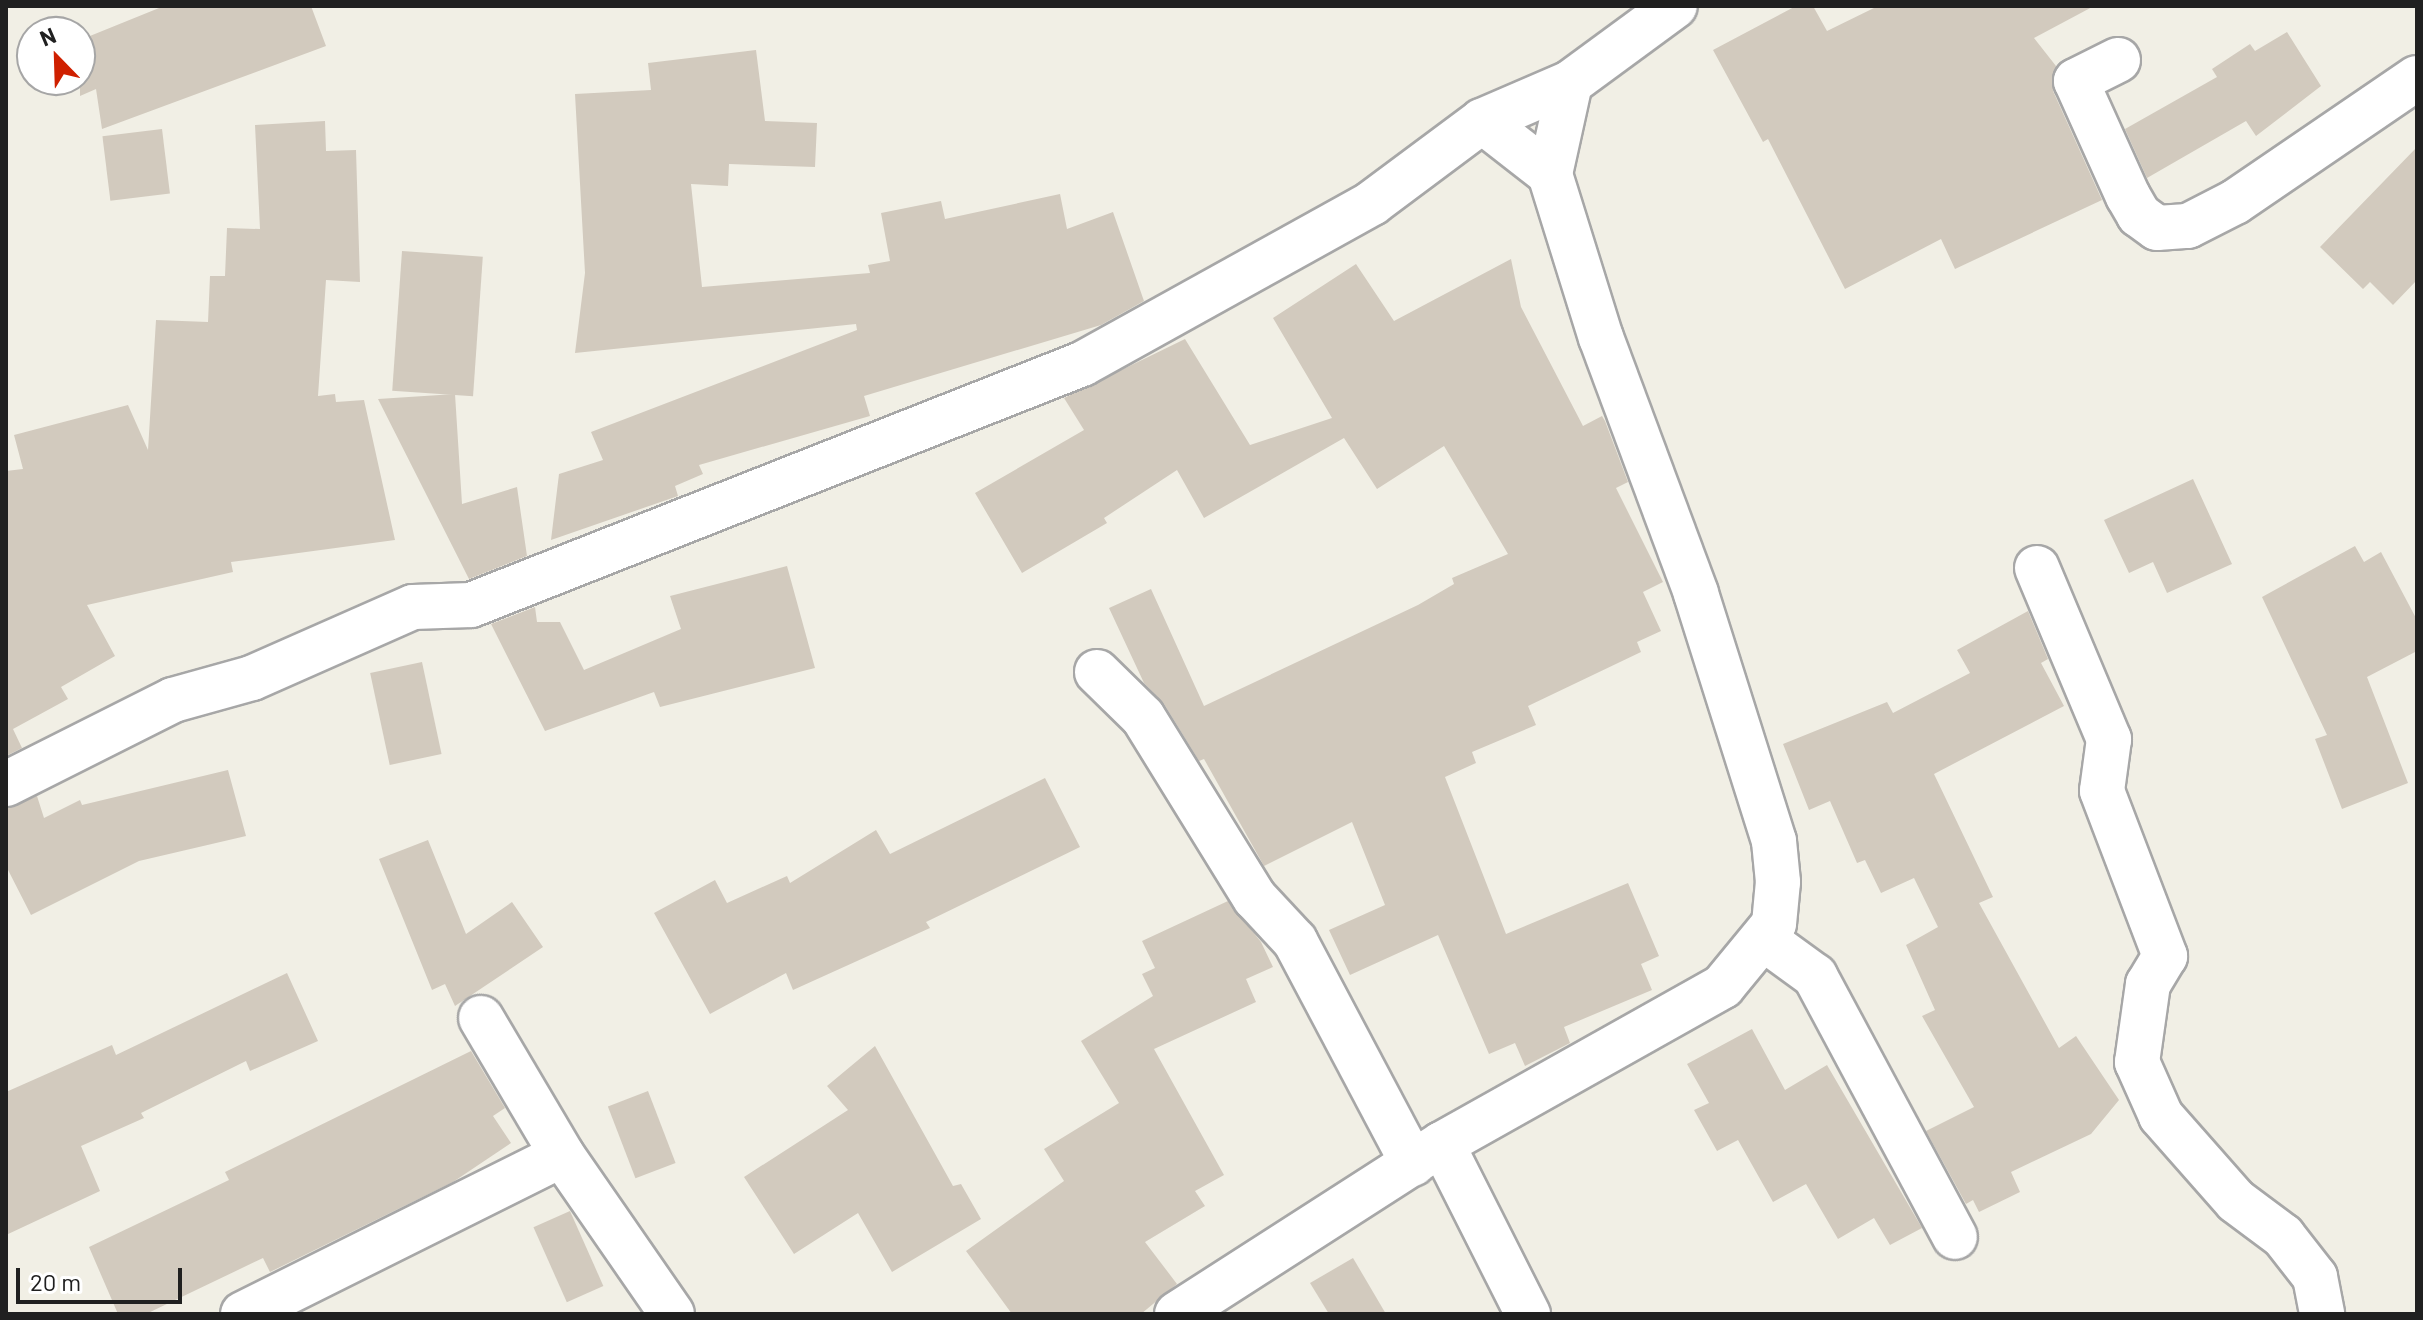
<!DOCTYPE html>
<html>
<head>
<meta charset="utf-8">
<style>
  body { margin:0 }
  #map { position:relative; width:2423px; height:1320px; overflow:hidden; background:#f1efe5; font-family:Barlow,sans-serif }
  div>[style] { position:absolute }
  .building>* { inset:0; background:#d2cabe; transform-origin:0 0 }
  .roads { filter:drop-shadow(2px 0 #a7a7a7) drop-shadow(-2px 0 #a7a7a7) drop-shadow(0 2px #a7a7a7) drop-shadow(0 -2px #a7a7a7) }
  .minor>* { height:44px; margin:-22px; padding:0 22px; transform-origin:22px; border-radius:22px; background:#fff }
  span { translate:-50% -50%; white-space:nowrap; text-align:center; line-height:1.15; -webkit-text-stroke:6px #fff; paint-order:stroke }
  .frame { position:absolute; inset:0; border:8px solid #202020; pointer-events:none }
  .north { position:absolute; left:16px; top:16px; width:80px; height:80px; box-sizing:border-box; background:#fff; border:2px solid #a6a6a6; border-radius:50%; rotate:337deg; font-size:22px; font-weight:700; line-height:32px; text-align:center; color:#202020 }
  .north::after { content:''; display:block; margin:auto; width:28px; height:36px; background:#cf2000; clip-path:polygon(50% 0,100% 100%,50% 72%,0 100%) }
  .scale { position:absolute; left:16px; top:1268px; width:166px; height:36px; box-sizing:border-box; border:4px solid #202020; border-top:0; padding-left:10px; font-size:24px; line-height:28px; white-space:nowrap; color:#202020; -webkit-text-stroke:6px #fff; paint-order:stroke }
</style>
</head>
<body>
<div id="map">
  <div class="building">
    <i style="clip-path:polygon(164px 6px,311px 6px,326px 46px,102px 129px,96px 89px,80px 96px,80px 40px)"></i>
    <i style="clip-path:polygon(1796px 6px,1813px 6px,1827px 31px,1878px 6px,2094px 6px,2034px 38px,2056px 66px,2053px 91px,2102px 200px,1955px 269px,1941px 239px,1845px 289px,1768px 139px,1763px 142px,1713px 50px)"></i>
    <i style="clip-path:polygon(2287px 32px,2321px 86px,2256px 136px,2246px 121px,2147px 178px,2125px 129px,2217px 77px,2212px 69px,2250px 44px,2255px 51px)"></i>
    <i style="clip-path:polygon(756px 50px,765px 121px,817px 123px,815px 167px,729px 164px,728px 186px,691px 184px,702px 287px,870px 273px,868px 265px,890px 261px,881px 213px,941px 201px,945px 219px,1060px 194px,1067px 229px,1113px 212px,1144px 301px,1101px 325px,864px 396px,870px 416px,699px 465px,703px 474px,675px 486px,678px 496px,551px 540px,559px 474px,603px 460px,591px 432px,857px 330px,856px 324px,575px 353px,585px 273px,575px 94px,651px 90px,648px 63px)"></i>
    <i style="clip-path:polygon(325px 121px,326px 151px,356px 150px,360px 282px,326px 280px,318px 396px,335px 394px,336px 402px,364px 400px,395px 540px,231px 562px,233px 572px,87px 605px,115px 656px,61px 687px,68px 699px,13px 729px,22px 748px,6px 756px,6px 471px,23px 469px,14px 435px,128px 405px,148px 450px,156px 320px,208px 322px,210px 276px,225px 276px,227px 228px,260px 229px,255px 125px)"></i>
    <i style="left:162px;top:129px;width:65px;height:60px;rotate:83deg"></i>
    <i style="clip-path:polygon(2417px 147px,2417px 280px,2393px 305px,2370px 282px,2363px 289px,2320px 247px)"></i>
    <i style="left:402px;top:251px;width:81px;height:140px;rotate:4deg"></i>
    <i style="clip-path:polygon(1511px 259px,1521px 307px,1583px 426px,1602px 416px,1605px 421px,1628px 482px,1616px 488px,1663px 582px,1643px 592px,1661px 631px,1637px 642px,1641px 652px,1528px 706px,1536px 725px,1472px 752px,1476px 763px,1445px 777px,1506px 934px,1628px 883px,1659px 956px,1641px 964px,1652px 990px,1564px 1027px,1570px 1043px,1525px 1066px,1515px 1043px,1489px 1054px,1438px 935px,1350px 975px,1329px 930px,1385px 905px,1352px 822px,1264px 866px,1204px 759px,1199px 761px,1164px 704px,1144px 683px,1109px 608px,1151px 589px,1204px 706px,1418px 605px,1454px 584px,1452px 578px,1508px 554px,1444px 446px,1377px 489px,1344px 438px,1204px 518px,1177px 470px,1104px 518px,1107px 523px,1022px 573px,975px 493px,1084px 430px,1064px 398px,1185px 339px,1250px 445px,1332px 418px,1273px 318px,1356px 264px,1394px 321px)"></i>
    <i style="clip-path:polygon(455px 394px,462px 504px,517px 487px,527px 556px,469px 579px,378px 399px)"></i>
    <i style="clip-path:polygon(2193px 479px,2232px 564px,2167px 593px,2153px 562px,2129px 573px,2104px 520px)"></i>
    <i style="clip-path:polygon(2355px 546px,2364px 562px,2381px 552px,2417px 620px,2417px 651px,2367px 677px,2408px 783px,2342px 809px,2315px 739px,2327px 735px,2262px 597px)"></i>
    <i style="clip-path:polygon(787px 566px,815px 668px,660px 707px,654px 692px,545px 731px,491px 624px,535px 607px,537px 622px,560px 622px,584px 670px,681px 629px,670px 596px)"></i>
    <i style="clip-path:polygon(2028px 611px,2048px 659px,2041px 663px,2064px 706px,1934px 774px,1993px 897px,1979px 903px,2059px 1048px,2076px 1036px,2119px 1100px,2091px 1134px,2011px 1172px,2020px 1192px,1979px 1212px,1973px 1200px,1966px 1204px,1926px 1131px,1974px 1107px,1922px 1016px,1935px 1010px,1906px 945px,1938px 927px,1914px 878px,1881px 893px,1865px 860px,1857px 863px,1830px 801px,1809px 810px,1783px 744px,1887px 702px,1893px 713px,1970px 673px,1957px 650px)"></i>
    <i style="left:422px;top:662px;width:94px;height:53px;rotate:78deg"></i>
    <i style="clip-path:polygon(228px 770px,246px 836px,139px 861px,31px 915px,6px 866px,6px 809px,37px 796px,44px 818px,80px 800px,82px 805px)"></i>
    <i style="clip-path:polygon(1045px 778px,1080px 847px,926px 922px,930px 928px,793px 990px,786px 973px,710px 1014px,654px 913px,715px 880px,727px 903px,787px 876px,790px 883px,876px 830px,890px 854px)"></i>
    <i style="clip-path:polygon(428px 840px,466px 934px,512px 902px,543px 947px,455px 1006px,445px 984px,432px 990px,379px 859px)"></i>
    <i style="clip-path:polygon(1228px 901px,1261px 942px,1273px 967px,1246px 979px,1256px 1002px,1154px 1049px,1224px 1175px,1195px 1191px,1205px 1206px,1145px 1242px,1177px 1284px,1141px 1314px,1012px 1314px,966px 1251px,1064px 1181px,1044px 1149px,1119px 1103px,1081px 1041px,1153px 996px,1142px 974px,1155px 968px,1142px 941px)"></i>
    <i style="clip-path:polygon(287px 973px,318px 1041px,250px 1071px,246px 1061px,141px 1113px,144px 1118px,81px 1146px,100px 1191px,6px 1235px,6px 1092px,112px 1045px,116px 1055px)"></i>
    <i style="clip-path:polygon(1752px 1029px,1785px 1090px,1827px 1065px,1922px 1228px,1890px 1245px,1874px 1218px,1838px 1239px,1806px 1184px,1773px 1202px,1738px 1140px,1717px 1151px,1694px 1110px,1709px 1103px,1687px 1064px)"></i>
    <i style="clip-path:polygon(875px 1046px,953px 1186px,961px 1184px,981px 1219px,892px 1272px,858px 1213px,794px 1254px,744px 1177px,848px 1110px,827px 1086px)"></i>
    <i style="clip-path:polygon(471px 1051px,505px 1108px,493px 1116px,511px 1143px,453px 1182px,270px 1272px,263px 1258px,146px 1314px,118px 1314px,89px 1247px,229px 1180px,225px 1172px)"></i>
    <i style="left:648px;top:1091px;width:77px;height:43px;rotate:69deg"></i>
    <i style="left:570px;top:1211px;width:82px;height:40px;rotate:66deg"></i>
    <i style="clip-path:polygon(1353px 1258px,1386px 1314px,1329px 1314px,1310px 1283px)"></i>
  </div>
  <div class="roads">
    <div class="minor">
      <i style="left:2118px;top:60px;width:47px;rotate:153.4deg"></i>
      <i style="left:2076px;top:81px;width:126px;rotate:65.7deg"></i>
      <i style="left:2128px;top:196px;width:22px;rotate:60deg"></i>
      <i style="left:2139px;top:215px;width:22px;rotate:36deg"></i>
      <i style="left:2157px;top:228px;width:31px;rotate:-4deg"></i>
      <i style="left:2188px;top:226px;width:53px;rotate:-27.1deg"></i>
      <i style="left:2235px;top:202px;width:220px;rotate:-34.3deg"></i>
      <i style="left:1482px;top:121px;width:86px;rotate:37.9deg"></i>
      <i style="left:2037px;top:568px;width:186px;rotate:67.2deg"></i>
      <i style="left:2109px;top:739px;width:52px;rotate:97.7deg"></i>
      <i style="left:2102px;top:791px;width:177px;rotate:69.1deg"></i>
      <i style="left:2165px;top:956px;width:33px;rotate:121deg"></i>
      <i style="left:2148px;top:984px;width:79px;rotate:98deg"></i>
      <i style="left:2137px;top:1062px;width:59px;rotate:66deg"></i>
      <i style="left:2161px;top:1116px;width:113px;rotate:48.6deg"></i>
      <i style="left:2236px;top:1201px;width:59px;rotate:36.7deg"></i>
      <i style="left:2283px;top:1236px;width:52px;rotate:52deg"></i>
      <i style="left:2315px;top:1277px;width:38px;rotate:79deg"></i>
      <i style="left:1097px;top:672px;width:64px;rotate:44.4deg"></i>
      <i style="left:1143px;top:717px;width:213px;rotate:58.3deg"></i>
      <i style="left:1255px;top:898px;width:59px;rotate:47.1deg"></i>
      <i style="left:1295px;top:941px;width:252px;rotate:62.1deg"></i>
      <i style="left:6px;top:784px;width:187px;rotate:-26.7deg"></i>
      <i style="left:173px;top:700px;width:82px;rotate:-15.6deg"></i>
      <i style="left:252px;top:678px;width:176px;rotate:-23.8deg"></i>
      <i style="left:413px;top:607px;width:58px;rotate:-2deg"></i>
      <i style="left:471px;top:605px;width:657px;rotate:-21.53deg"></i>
      <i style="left:1082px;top:364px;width:332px;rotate:-29deg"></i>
      <i style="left:1372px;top:203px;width:137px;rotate:-36.7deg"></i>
      <i style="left:1482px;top:121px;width:96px;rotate:-23.4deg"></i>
      <i style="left:1570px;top:83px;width:130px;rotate:-36.3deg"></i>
      <i style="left:1764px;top:939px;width:63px;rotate:36deg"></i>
      <i style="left:1815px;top:976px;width:296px;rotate:61.8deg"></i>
      <i style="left:481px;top:1018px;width:159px;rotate:59.4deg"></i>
      <i style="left:562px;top:1155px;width:193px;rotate:55.3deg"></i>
      <i style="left:1442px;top:1144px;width:191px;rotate:63.2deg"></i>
      <i style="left:243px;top:1314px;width:356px;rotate:-26.5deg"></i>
      <i style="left:1177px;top:1314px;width:315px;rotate:-32.7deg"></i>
      <i style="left:1442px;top:1144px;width:322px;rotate:-29.3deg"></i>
      <i style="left:1723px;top:986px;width:80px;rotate:-50.6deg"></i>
      <i style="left:1774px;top:924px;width:42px;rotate:-84.6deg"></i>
      <i style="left:1778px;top:882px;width:41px;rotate:-95.6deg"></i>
      <i style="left:1774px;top:841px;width:260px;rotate:-107.5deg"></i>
      <i style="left:1696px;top:593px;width:272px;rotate:-110.4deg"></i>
      <i style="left:1601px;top:338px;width:172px;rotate:-107.3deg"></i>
      <i style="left:1550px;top:174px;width:93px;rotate:-77.6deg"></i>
    </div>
  </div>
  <div class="frame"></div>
  <div class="north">N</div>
  <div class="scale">20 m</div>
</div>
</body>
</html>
